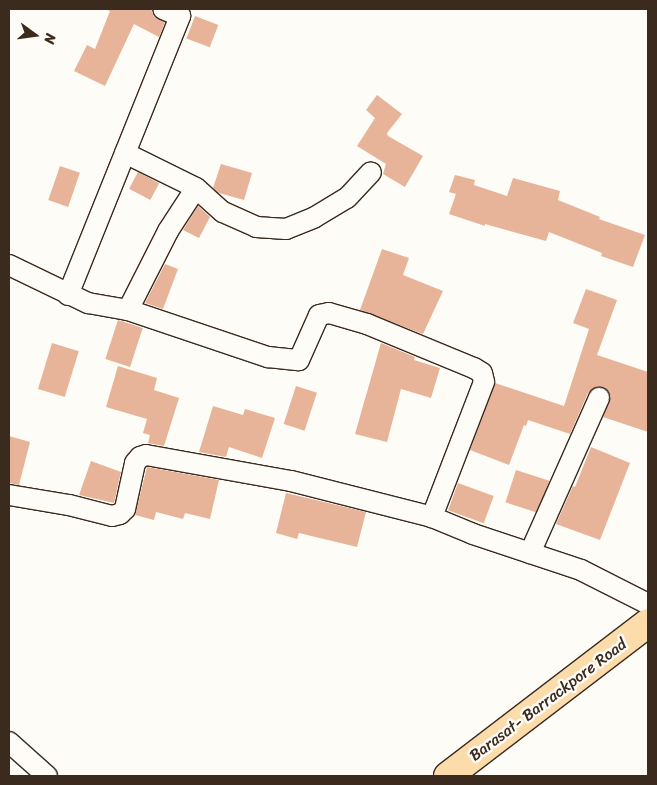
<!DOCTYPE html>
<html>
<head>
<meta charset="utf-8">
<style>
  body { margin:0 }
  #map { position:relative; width:657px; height:785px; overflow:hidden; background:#fdfcf7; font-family:Sriracha,sans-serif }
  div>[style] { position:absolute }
  .building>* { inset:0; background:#e7b499; transform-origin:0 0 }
  .roads { filter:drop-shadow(1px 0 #3b2a1e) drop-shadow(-1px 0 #3b2a1e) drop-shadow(0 1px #3b2a1e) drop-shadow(0 -1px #3b2a1e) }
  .street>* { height:20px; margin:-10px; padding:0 10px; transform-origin:10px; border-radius:10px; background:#fdfcf7 }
  .primary>* { height:28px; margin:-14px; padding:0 14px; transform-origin:14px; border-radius:14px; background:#fddcac }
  span { translate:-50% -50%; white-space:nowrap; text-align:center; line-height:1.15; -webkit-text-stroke:5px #fdfcf7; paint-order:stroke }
  .street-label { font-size:16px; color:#3b2a1e }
  .frame { position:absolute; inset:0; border:10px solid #3b2a1e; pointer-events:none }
  .north { position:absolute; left:10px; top:10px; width:50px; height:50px; -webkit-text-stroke:4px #fdfcf7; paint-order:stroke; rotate:104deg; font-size:14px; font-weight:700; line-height:20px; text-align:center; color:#3b2a1e }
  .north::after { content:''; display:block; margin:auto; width:18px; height:22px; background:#3b2a1e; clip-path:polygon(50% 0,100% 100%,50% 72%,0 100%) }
</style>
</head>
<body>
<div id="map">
  <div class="building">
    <i style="clip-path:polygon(105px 9px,151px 9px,154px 17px,165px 22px,159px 37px,134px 24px,105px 86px,74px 71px,87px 45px,95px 49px,110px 11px)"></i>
    <i style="left:195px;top:16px;width:25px;height:24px;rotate:21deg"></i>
    <i style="clip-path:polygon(377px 95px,402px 114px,387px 133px,388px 136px,423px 156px,405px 187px,383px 174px,386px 164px,357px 146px,375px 118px,366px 110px)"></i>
    <i style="clip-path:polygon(221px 164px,252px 173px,244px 200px,219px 193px,213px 188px)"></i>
    <i style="left:60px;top:166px;width:21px;height:36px;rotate:19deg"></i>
    <i style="left:138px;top:172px;width:24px;height:19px;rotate:28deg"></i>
    <i style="clip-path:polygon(455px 175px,475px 180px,474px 185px,507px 196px,513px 178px,560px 191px,558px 200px,600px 217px,599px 219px,645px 235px,633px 267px,601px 256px,602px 253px,549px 232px,546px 241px,485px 224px,485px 226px,449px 214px,456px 194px,449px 192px)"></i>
    <i style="clip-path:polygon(198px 206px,210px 217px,199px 238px,183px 230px)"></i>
    <i style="clip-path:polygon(382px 249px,409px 258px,403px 275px,443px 291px,423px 334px,360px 310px)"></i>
    <i style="clip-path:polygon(165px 264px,178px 269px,163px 309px,145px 303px)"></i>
    <i style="clip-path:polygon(586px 289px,617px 300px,597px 355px,648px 372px,648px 432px,603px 417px,611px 396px,608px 391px,598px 386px,588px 393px,570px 434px,528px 420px,526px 426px,524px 425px,509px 465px,470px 450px,495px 383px,564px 406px,589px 329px,573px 323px)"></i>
    <i style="left:118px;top:320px;width:26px;height:41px;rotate:18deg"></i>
    <i style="left:52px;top:343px;width:28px;height:48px;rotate:17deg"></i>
    <i style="clip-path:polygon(381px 343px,415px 357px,414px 360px,440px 368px,431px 398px,401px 389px,387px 442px,355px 434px)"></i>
    <i style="clip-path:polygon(118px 366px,157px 378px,154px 390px,179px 398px,164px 446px,148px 443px,150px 435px,143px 433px,147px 419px,106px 407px)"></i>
    <i style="left:296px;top:386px;width:22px;height:40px;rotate:18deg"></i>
    <i style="clip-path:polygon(213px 406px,243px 415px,245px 409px,275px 418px,262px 458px,229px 447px,226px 457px,199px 452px)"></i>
    <i style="clip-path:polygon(9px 436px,30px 442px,19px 485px,9px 483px)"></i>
    <i style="clip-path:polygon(591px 447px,630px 463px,600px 540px,556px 524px,573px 486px,575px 487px)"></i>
    <i style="clip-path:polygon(91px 461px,121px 472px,114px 503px,79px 495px)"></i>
    <i style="clip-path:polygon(147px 467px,219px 480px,210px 519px,185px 513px,183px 519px,156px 512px,154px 520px,135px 515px)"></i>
    <i style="left:516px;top:470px;width:35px;height:34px;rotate:18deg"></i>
    <i style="left:458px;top:483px;width:38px;height:29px;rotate:20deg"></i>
    <i style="clip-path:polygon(286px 493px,366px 512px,357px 547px,299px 533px,297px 539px,276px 533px)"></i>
  </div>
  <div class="roads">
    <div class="street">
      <i style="left:125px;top:153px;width:79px;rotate:26.2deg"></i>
      <i style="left:196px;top:188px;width:36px;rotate:42deg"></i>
      <i style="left:223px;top:212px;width:36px;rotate:24deg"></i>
      <i style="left:256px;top:227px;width:30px;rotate:4deg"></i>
      <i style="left:286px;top:229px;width:31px;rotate:-22deg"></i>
      <i style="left:315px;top:217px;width:37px;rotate:-31deg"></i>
      <i style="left:347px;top:198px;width:35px;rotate:-47deg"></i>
      <i style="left:9px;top:265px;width:88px;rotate:25.7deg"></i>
      <i style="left:88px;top:303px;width:41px;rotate:9.9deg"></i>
      <i style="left:128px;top:310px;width:148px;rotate:18.6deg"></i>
      <i style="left:268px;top:357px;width:31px;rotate:6deg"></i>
      <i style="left:299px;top:360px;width:49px;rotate:-66deg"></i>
      <i style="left:319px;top:315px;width:10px;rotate:-11deg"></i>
      <i style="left:329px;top:313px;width:40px;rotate:16deg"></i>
      <i style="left:367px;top:324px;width:116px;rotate:22.4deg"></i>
      <i style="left:474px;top:368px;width:9px;rotate:32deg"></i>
      <i style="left:482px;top:373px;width:9px;rotate:77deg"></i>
      <i style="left:484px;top:382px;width:145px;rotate:111.1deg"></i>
      <i style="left:68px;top:295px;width:301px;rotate:-68.1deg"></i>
      <i style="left:180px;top:16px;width:18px;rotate:-158deg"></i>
      <i style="left:128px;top:310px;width:89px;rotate:-63.1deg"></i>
      <i style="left:168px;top:231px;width:51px;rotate:-56.9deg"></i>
      <i style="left:9px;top:495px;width:61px;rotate:9.5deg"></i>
      <i style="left:69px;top:505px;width:44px;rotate:14.3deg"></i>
      <i style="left:112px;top:516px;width:8px;rotate:-14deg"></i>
      <i style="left:120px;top:514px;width:7px;rotate:-45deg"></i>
      <i style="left:125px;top:509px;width:47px;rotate:-77.7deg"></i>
      <i style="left:135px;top:463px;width:8px;rotate:-50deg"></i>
      <i style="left:140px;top:457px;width:6px;rotate:-18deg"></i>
      <i style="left:146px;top:455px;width:147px;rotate:10.2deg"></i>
      <i style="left:291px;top:481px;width:146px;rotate:14.3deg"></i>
      <i style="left:432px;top:517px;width:44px;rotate:22.5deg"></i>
      <i style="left:473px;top:534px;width:114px;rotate:18.4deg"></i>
      <i style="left:581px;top:570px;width:75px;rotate:26.9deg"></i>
      <i style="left:530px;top:553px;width:170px;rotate:-66deg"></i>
      <i style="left:9px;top:742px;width:51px;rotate:41.8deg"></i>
    </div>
    <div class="primary">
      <i style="left:448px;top:776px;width:252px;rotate:-37.4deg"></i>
    </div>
  </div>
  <div class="street-label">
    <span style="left:548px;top:700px;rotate:-37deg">Barasat- Barrackpore Road</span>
  </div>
  <div class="frame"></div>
  <div class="north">N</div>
</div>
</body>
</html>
